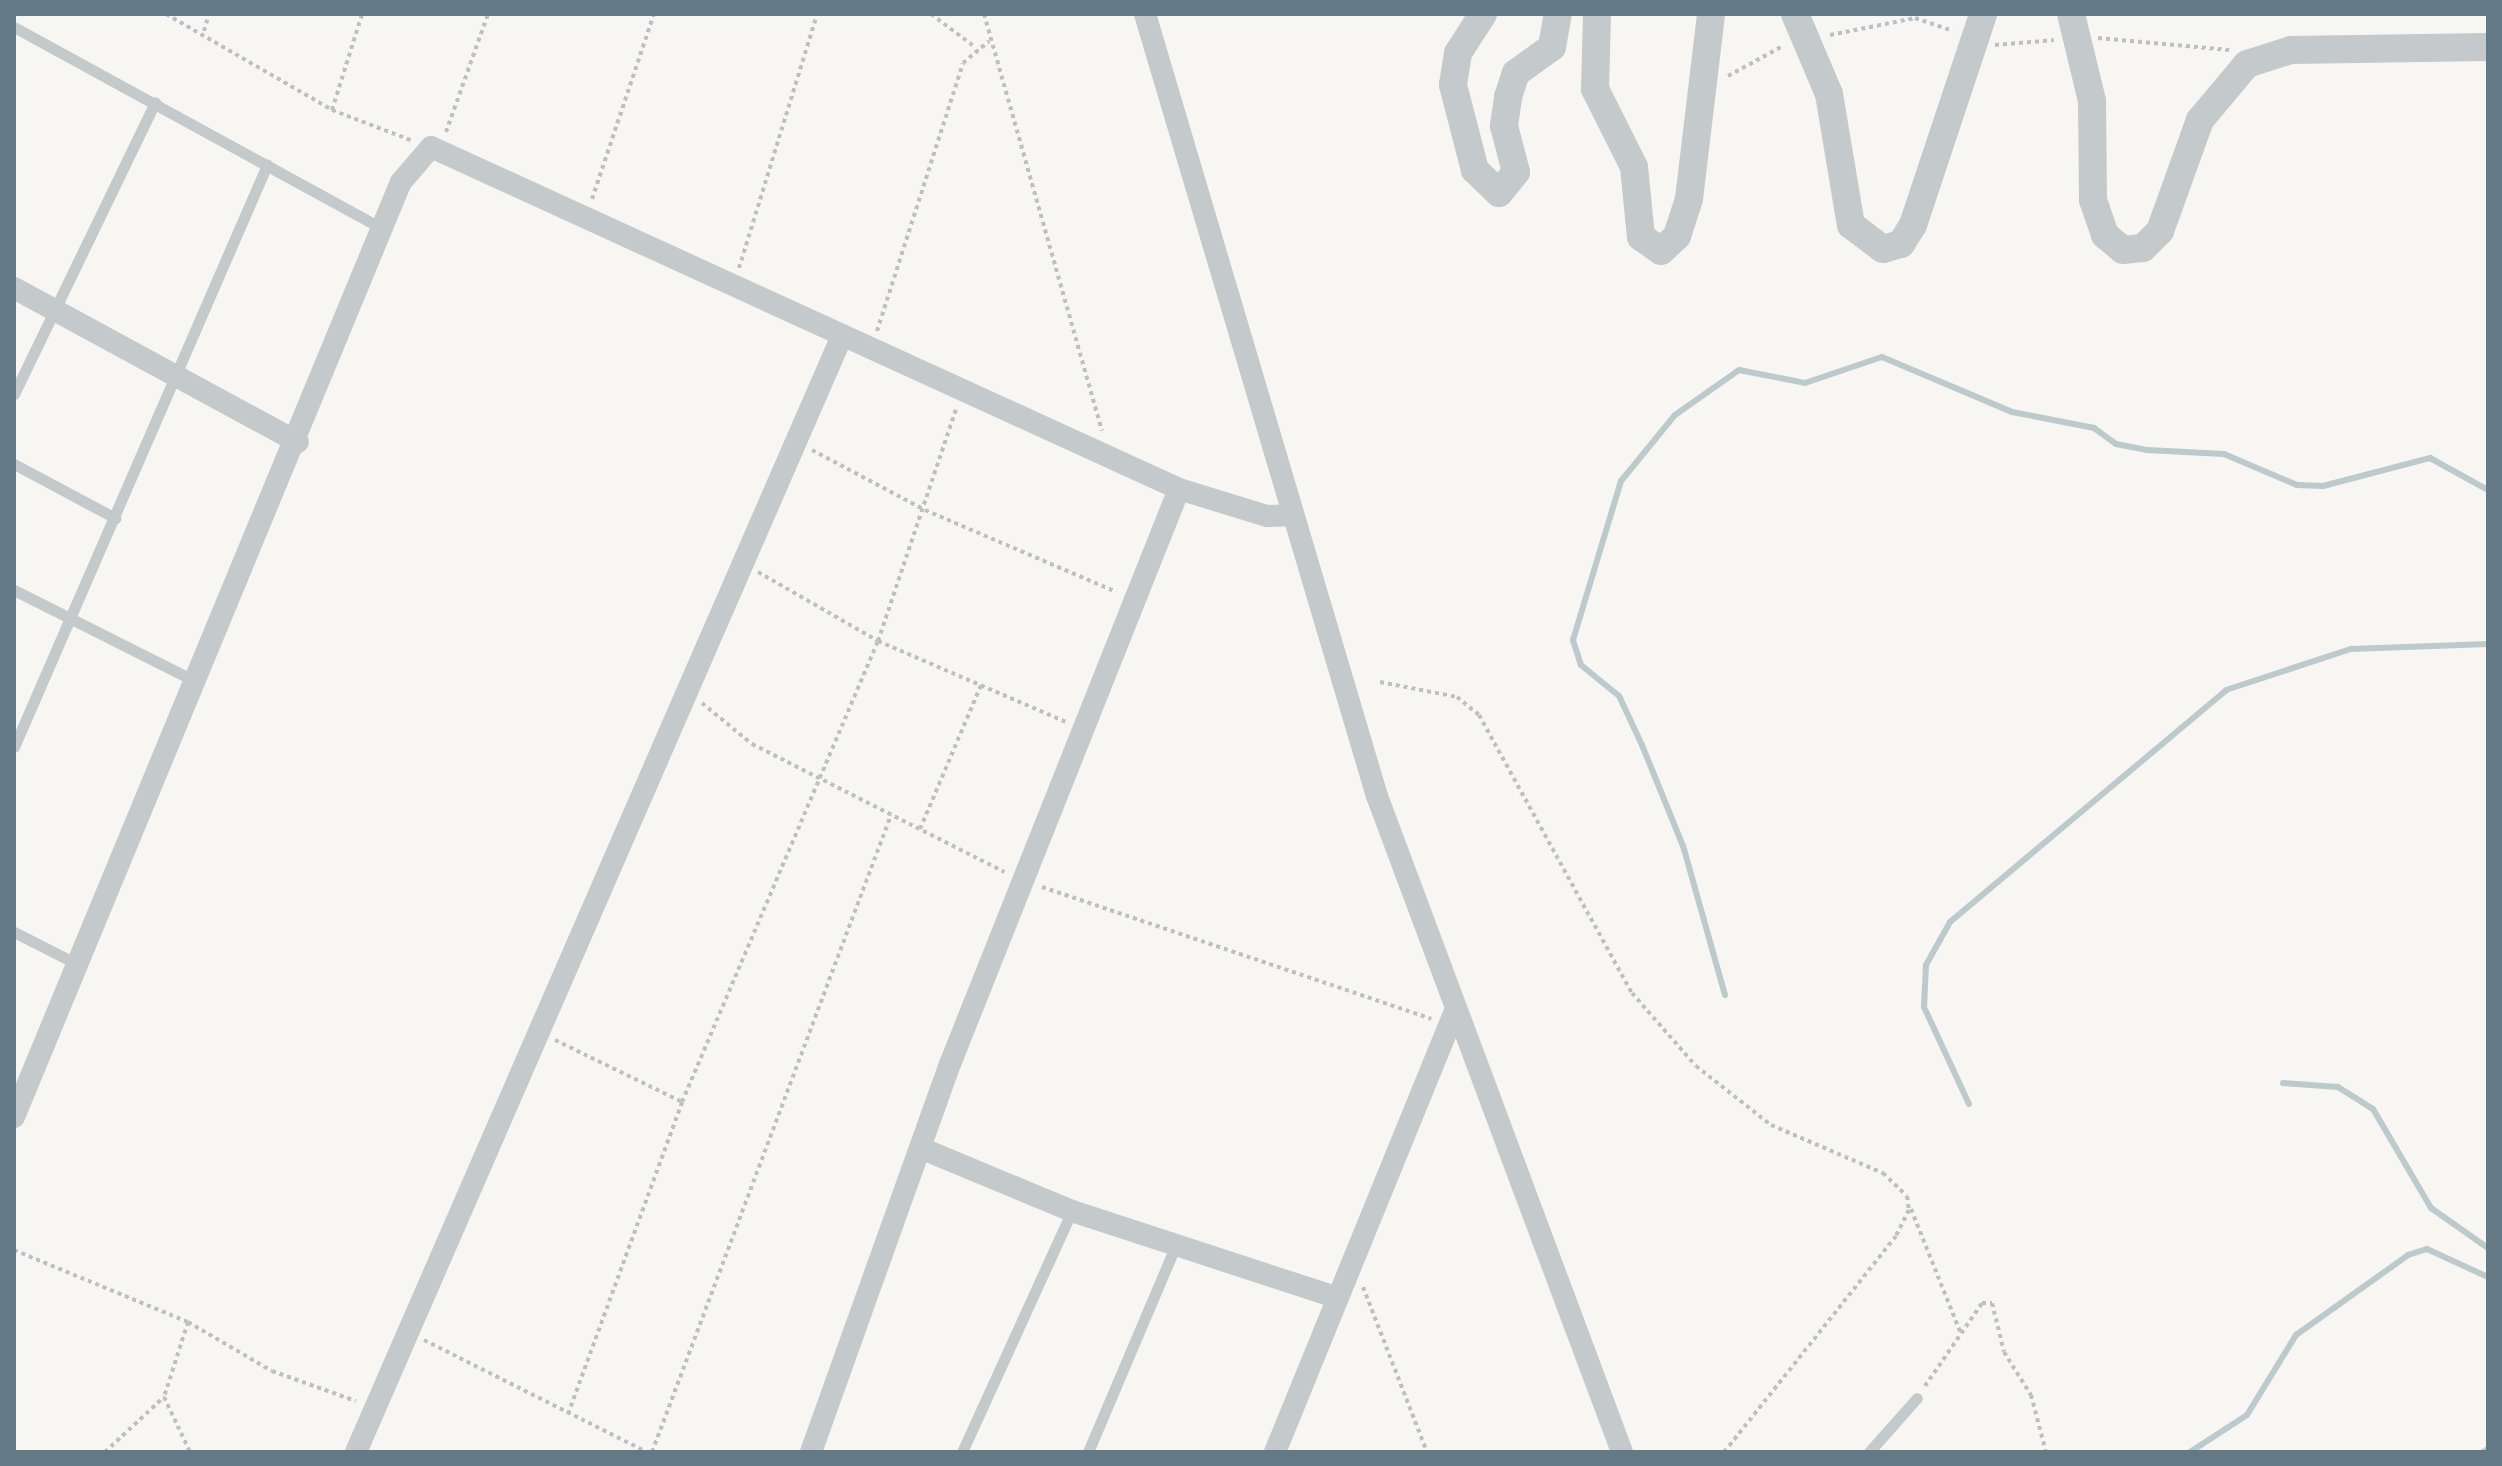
<!DOCTYPE html>
<html>
<head>
<meta charset="utf-8">
<style>
  body { margin:0 }
  #map { position:relative; width:2502px; height:1466px; overflow:hidden; background:#f7f6f3; font-family:"Titillium Web",sans-serif }
  div>[style] { position:absolute }
  .stream>* { height:6px; margin:-3px; padding:0 3px; transform-origin:3px; border-radius:3px; background:#bcc9cd }
  .path>* { height:4px; margin-top:-2px; transform-origin:0; background:repeating-linear-gradient(90deg,#bdc0c2 0 4px,transparent 0 8px) }
  .service>* { height:11px; margin:-5.5px; padding:0 5.5px; transform-origin:5.5px; border-radius:5.5px; background:#c4c9cb }
  .minor>* { height:22px; margin:-11px; padding:0 11px; transform-origin:11px; border-radius:11px; background:#c4c9cb }
  .tertiary>* { height:28px; margin:-14px; padding:0 14px; transform-origin:14px; border-radius:14px; background:#c4c9cb }
  span { translate:-50% -50%; white-space:nowrap; text-align:center; line-height:1.15; -webkit-text-stroke:8px #fff; paint-order:stroke }
  .frame { position:absolute; inset:0; border:16px solid #647986; pointer-events:none }
</style>
</head>
<body>
<div id="map">
  <div class="stream">
    <i style="left:1725px;top:995px;width:155px;rotate:-105.7deg"></i>
    <i style="left:1683px;top:846px;width:109px;rotate:-112.1deg"></i>
    <i style="left:1642px;top:745px;width:54px;rotate:-115.1deg"></i>
    <i style="left:1619px;top:696px;width:49px;rotate:-140.8deg"></i>
    <i style="left:1581px;top:665px;width:26px;rotate:-108deg"></i>
    <i style="left:1573px;top:640px;width:166px;rotate:-73.2deg"></i>
    <i style="left:1621px;top:481px;width:85px;rotate:-50.7deg"></i>
    <i style="left:1675px;top:415px;width:78px;rotate:-35.1deg"></i>
    <i style="left:1739px;top:370px;width:67px;rotate:11.1deg"></i>
    <i style="left:1805px;top:383px;width:81px;rotate:-18.7deg"></i>
    <i style="left:1882px;top:357px;width:141px;rotate:22.9deg"></i>
    <i style="left:2012px;top:412px;width:84px;rotate:11deg"></i>
    <i style="left:2094px;top:428px;width:27px;rotate:36deg"></i>
    <i style="left:2116px;top:444px;width:32px;rotate:11deg"></i>
    <i style="left:2147px;top:450px;width:77px;rotate:3deg"></i>
    <i style="left:2224px;top:454px;width:79px;rotate:23deg"></i>
    <i style="left:2297px;top:485px;width:26px;rotate:2deg"></i>
    <i style="left:2323px;top:486px;width:111px;rotate:-14.7deg"></i>
    <i style="left:2430px;top:458px;width:66px;rotate:28.9deg"></i>
    <i style="left:2283px;top:1083px;width:55px;rotate:4.2deg"></i>
    <i style="left:2338px;top:1087px;width:41px;rotate:32.2deg"></i>
    <i style="left:2373px;top:1109px;width:115px;rotate:59.6deg"></i>
    <i style="left:2431px;top:1208px;width:70px;rotate:35.1deg"></i>
    <i style="left:1969px;top:1104px;width:107px;rotate:-114.9deg"></i>
    <i style="left:1924px;top:1007px;width:42px;rotate:-87.3deg"></i>
    <i style="left:1926px;top:965px;width:49px;rotate:-60.8deg"></i>
    <i style="left:1950px;top:922px;width:361px;rotate:-40deg"></i>
    <i style="left:2226px;top:690px;width:132px;rotate:-18.2deg"></i>
    <i style="left:2351px;top:649px;width:137px;rotate:-2.1deg"></i>
    <i style="left:2190px;top:1452px;width:68px;rotate:-33deg"></i>
    <i style="left:2247px;top:1415px;width:94px;rotate:-58.5deg"></i>
    <i style="left:2296px;top:1335px;width:138px;rotate:-35.5deg"></i>
    <i style="left:2408px;top:1255px;width:20px;rotate:-18deg"></i>
    <i style="left:2427px;top:1249px;width:67px;rotate:24.7deg"></i>
    <i style="left:2483px;top:1452px;width:6px;rotate:-31deg"></i>
  </div>
  <div class="path">
    <i style="left:166px;top:14px;width:192px;rotate:30deg"></i>
    <i style="left:332px;top:110px;width:87px;rotate:20.9deg"></i>
    <i style="left:931px;top:14px;width:55px;rotate:36.9deg"></i>
    <i style="left:984px;top:14px;width:433px;rotate:74.2deg"></i>
    <i style="left:204px;top:31px;width:18px;rotate:-74deg"></i>
    <i style="left:1830px;top:35px;width:87px;rotate:-11.3deg"></i>
    <i style="left:1915px;top:18px;width:40px;rotate:18.9deg"></i>
    <i style="left:2098px;top:38px;width:132px;rotate:5.2deg"></i>
    <i style="left:1995px;top:45px;width:59px;rotate:-4.8deg"></i>
    <i style="left:1728px;top:76px;width:63px;rotate:-28.6deg"></i>
    <i style="left:332px;top:110px;width:101px;rotate:-72.6deg"></i>
    <i style="left:446px;top:132px;width:125px;rotate:-70.4deg"></i>
    <i style="left:592px;top:199px;width:195px;rotate:-71.5deg"></i>
    <i style="left:739px;top:268px;width:266px;rotate:-72.9deg"></i>
    <i style="left:877px;top:331px;width:281px;rotate:-72.2deg"></i>
    <i style="left:963px;top:63px;width:34px;rotate:-40deg"></i>
    <i style="left:812px;top:450px;width:128px;rotate:28deg"></i>
    <i style="left:925px;top:510px;width:208px;rotate:23.2deg"></i>
    <i style="left:758px;top:572px;width:138px;rotate:29.9deg"></i>
    <i style="left:878px;top:641px;width:205px;rotate:23.3deg"></i>
    <i style="left:1380px;top:682px;width:78px;rotate:11deg"></i>
    <i style="left:1457px;top:697px;width:28px;rotate:39deg"></i>
    <i style="left:1479px;top:715px;width:317px;rotate:61.2deg"></i>
    <i style="left:1632px;top:993px;width:97px;rotate:48.8deg"></i>
    <i style="left:1696px;top:1066px;width:95px;rotate:38.2deg"></i>
    <i style="left:1771px;top:1125px;width:122px;rotate:23.2deg"></i>
    <i style="left:1883px;top:1173px;width:33px;rotate:44deg"></i>
    <i style="left:1907px;top:1196px;width:14px;rotate:82deg"></i>
    <i style="left:1909px;top:1210px;width:29px;rotate:117deg"></i>
    <i style="left:1896px;top:1236px;width:276px;rotate:128.5deg"></i>
    <i style="left:702px;top:703px;width:65px;rotate:39.4deg"></i>
    <i style="left:752px;top:744px;width:283px;rotate:26.9deg"></i>
    <i style="left:920px;top:829px;width:156px;rotate:-67deg"></i>
    <i style="left:1042px;top:887px;width:411px;rotate:18.7deg"></i>
    <i style="left:555px;top:1040px;width:141px;rotate:26deg"></i>
    <i style="left:1911px;top:1209px;width:135px;rotate:68.2deg"></i>
    <i style="left:14px;top:1250px;width:188px;rotate:22.5deg"></i>
    <i style="left:188px;top:1322px;width:97px;rotate:30.3deg"></i>
    <i style="left:272px;top:1371px;width:89px;rotate:19.7deg"></i>
    <i style="left:1363px;top:1287px;width:177px;rotate:68.8deg"></i>
    <i style="left:188px;top:1322px;width:79px;rotate:107.7deg"></i>
    <i style="left:164px;top:1397px;width:61px;rotate:64.7deg"></i>
    <i style="left:424px;top:1340px;width:250px;rotate:26.7deg"></i>
    <i style="left:1925px;top:1386px;width:101px;rotate:-55.5deg"></i>
    <i style="left:1982px;top:1303px;width:10px"></i>
    <i style="left:1992px;top:1303px;width:50px;rotate:76.2deg"></i>
    <i style="left:2004px;top:1352px;width:51px;rotate:57.9deg"></i>
    <i style="left:2031px;top:1395px;width:59px;rotate:75.3deg"></i>
    <i style="left:568px;top:1414px;width:332px;rotate:-69.9deg"></i>
    <i style="left:682px;top:1102px;width:501px;rotate:-66.97deg"></i>
    <i style="left:878px;top:641px;width:245px;rotate:-71.4deg"></i>
    <i style="left:105px;top:1452px;width:81px;rotate:-43deg"></i>
    <i style="left:652px;top:1452px;width:680px;rotate:-69.43deg"></i>
  </div>
  <div class="service">
    <i style="left:14px;top:27px;width:423px;rotate:28.7deg"></i>
    <i style="left:14px;top:394px;width:324px;rotate:-64.2deg"></i>
    <i style="left:14px;top:464px;width:115px;rotate:28.1deg"></i>
    <i style="left:14px;top:590px;width:198px;rotate:26.7deg"></i>
    <i style="left:14px;top:747px;width:635px;rotate:-66.51deg"></i>
    <i style="left:14px;top:932px;width:71px;rotate:26.9deg"></i>
    <i style="left:962px;top:1452px;width:265px;rotate:-65.5deg"></i>
    <i style="left:1088px;top:1452px;width:228px;rotate:-67deg"></i>
    <i style="left:1869px;top:1452px;width:72px;rotate:-48.4deg"></i>
  </div>
  <div class="minor">
    <i style="left:1145px;top:14px;width:816px;rotate:73.48deg"></i>
    <i style="left:1377px;top:796px;width:700px;rotate:69.52deg"></i>
    <i style="left:14px;top:288px;width:323px;rotate:28.5deg"></i>
    <i style="left:14px;top:1117px;width:1012px;rotate:-67.52deg"></i>
    <i style="left:401px;top:182px;width:46px;rotate:-49.4deg"></i>
    <i style="left:431px;top:147px;width:822px;rotate:24.57deg"></i>
    <i style="left:923px;top:1149px;width:161px;rotate:22.6deg"></i>
    <i style="left:1072px;top:1211px;width:277px;rotate:18.1deg"></i>
    <i style="left:356px;top:1452px;width:1215px;rotate:-66.47deg"></i>
    <i style="left:811px;top:1452px;width:412px;rotate:-70.3deg"></i>
    <i style="left:950px;top:1064px;width:619px;rotate:-68.28deg"></i>
    <i style="left:1179px;top:489px;width:92px;rotate:17.1deg"></i>
    <i style="left:1267px;top:516px;width:24px;rotate:-2deg"></i>
    <i style="left:1275px;top:1452px;width:476px;rotate:-67.8deg"></i>
  </div>
  <div class="tertiary">
    <i style="left:1483px;top:14px;width:46px;rotate:122.7deg"></i>
    <i style="left:1458px;top:53px;width:32px;rotate:99deg"></i>
    <i style="left:1453px;top:85px;width:88px;rotate:75.5deg"></i>
    <i style="left:1475px;top:170px;width:33px;rotate:44deg"></i>
    <i style="left:1499px;top:193px;width:27px;rotate:-51deg"></i>
    <i style="left:1516px;top:172px;width:48px;rotate:-104.6deg"></i>
    <i style="left:1504px;top:126px;width:29px;rotate:-82deg"></i>
    <i style="left:1508px;top:97px;width:25px;rotate:-72deg"></i>
    <i style="left:1516px;top:73px;width:44px;rotate:-35.8deg"></i>
    <i style="left:1552px;top:47px;width:34px;rotate:-80deg"></i>
    <i style="left:1597px;top:14px;width:75px;rotate:91.5deg"></i>
    <i style="left:1595px;top:89px;width:87px;rotate:63.4deg"></i>
    <i style="left:1634px;top:167px;width:70px;rotate:84.3deg"></i>
    <i style="left:1641px;top:237px;width:24px;rotate:35deg"></i>
    <i style="left:1661px;top:251px;width:22px;rotate:-43deg"></i>
    <i style="left:1677px;top:236px;width:39px;rotate:-72deg"></i>
    <i style="left:1689px;top:199px;width:186px;rotate:-83.2deg"></i>
    <i style="left:1795px;top:14px;width:87px;rotate:67deg"></i>
    <i style="left:1829px;top:94px;width:133px;rotate:80.5deg"></i>
    <i style="left:1851px;top:225px;width:40px;rotate:37deg"></i>
    <i style="left:1883px;top:249px;width:19px;rotate:-16deg"></i>
    <i style="left:1901px;top:244px;width:22px;rotate:-58deg"></i>
    <i style="left:1913px;top:225px;width:222px;rotate:-71.6deg"></i>
    <i style="left:2071px;top:14px;width:89px;rotate:76.4deg"></i>
    <i style="left:2092px;top:101px;width:99px;rotate:89.4deg"></i>
    <i style="left:2093px;top:200px;width:37px;rotate:71deg"></i>
    <i style="left:2105px;top:235px;width:23px;rotate:40deg"></i>
    <i style="left:2123px;top:250px;width:20px;rotate:-6deg"></i>
    <i style="left:2143px;top:248px;width:24px;rotate:-45deg"></i>
    <i style="left:2160px;top:231px;width:118px;rotate:-70.2deg"></i>
    <i style="left:2200px;top:120px;width:73px;rotate:-50deg"></i>
    <i style="left:2247px;top:64px;width:46px;rotate:-17.7deg"></i>
    <i style="left:2291px;top:50px;width:197px;rotate:-0.9deg"></i>
  </div>
  <div class="frame"></div>
</div>
</body>
</html>
